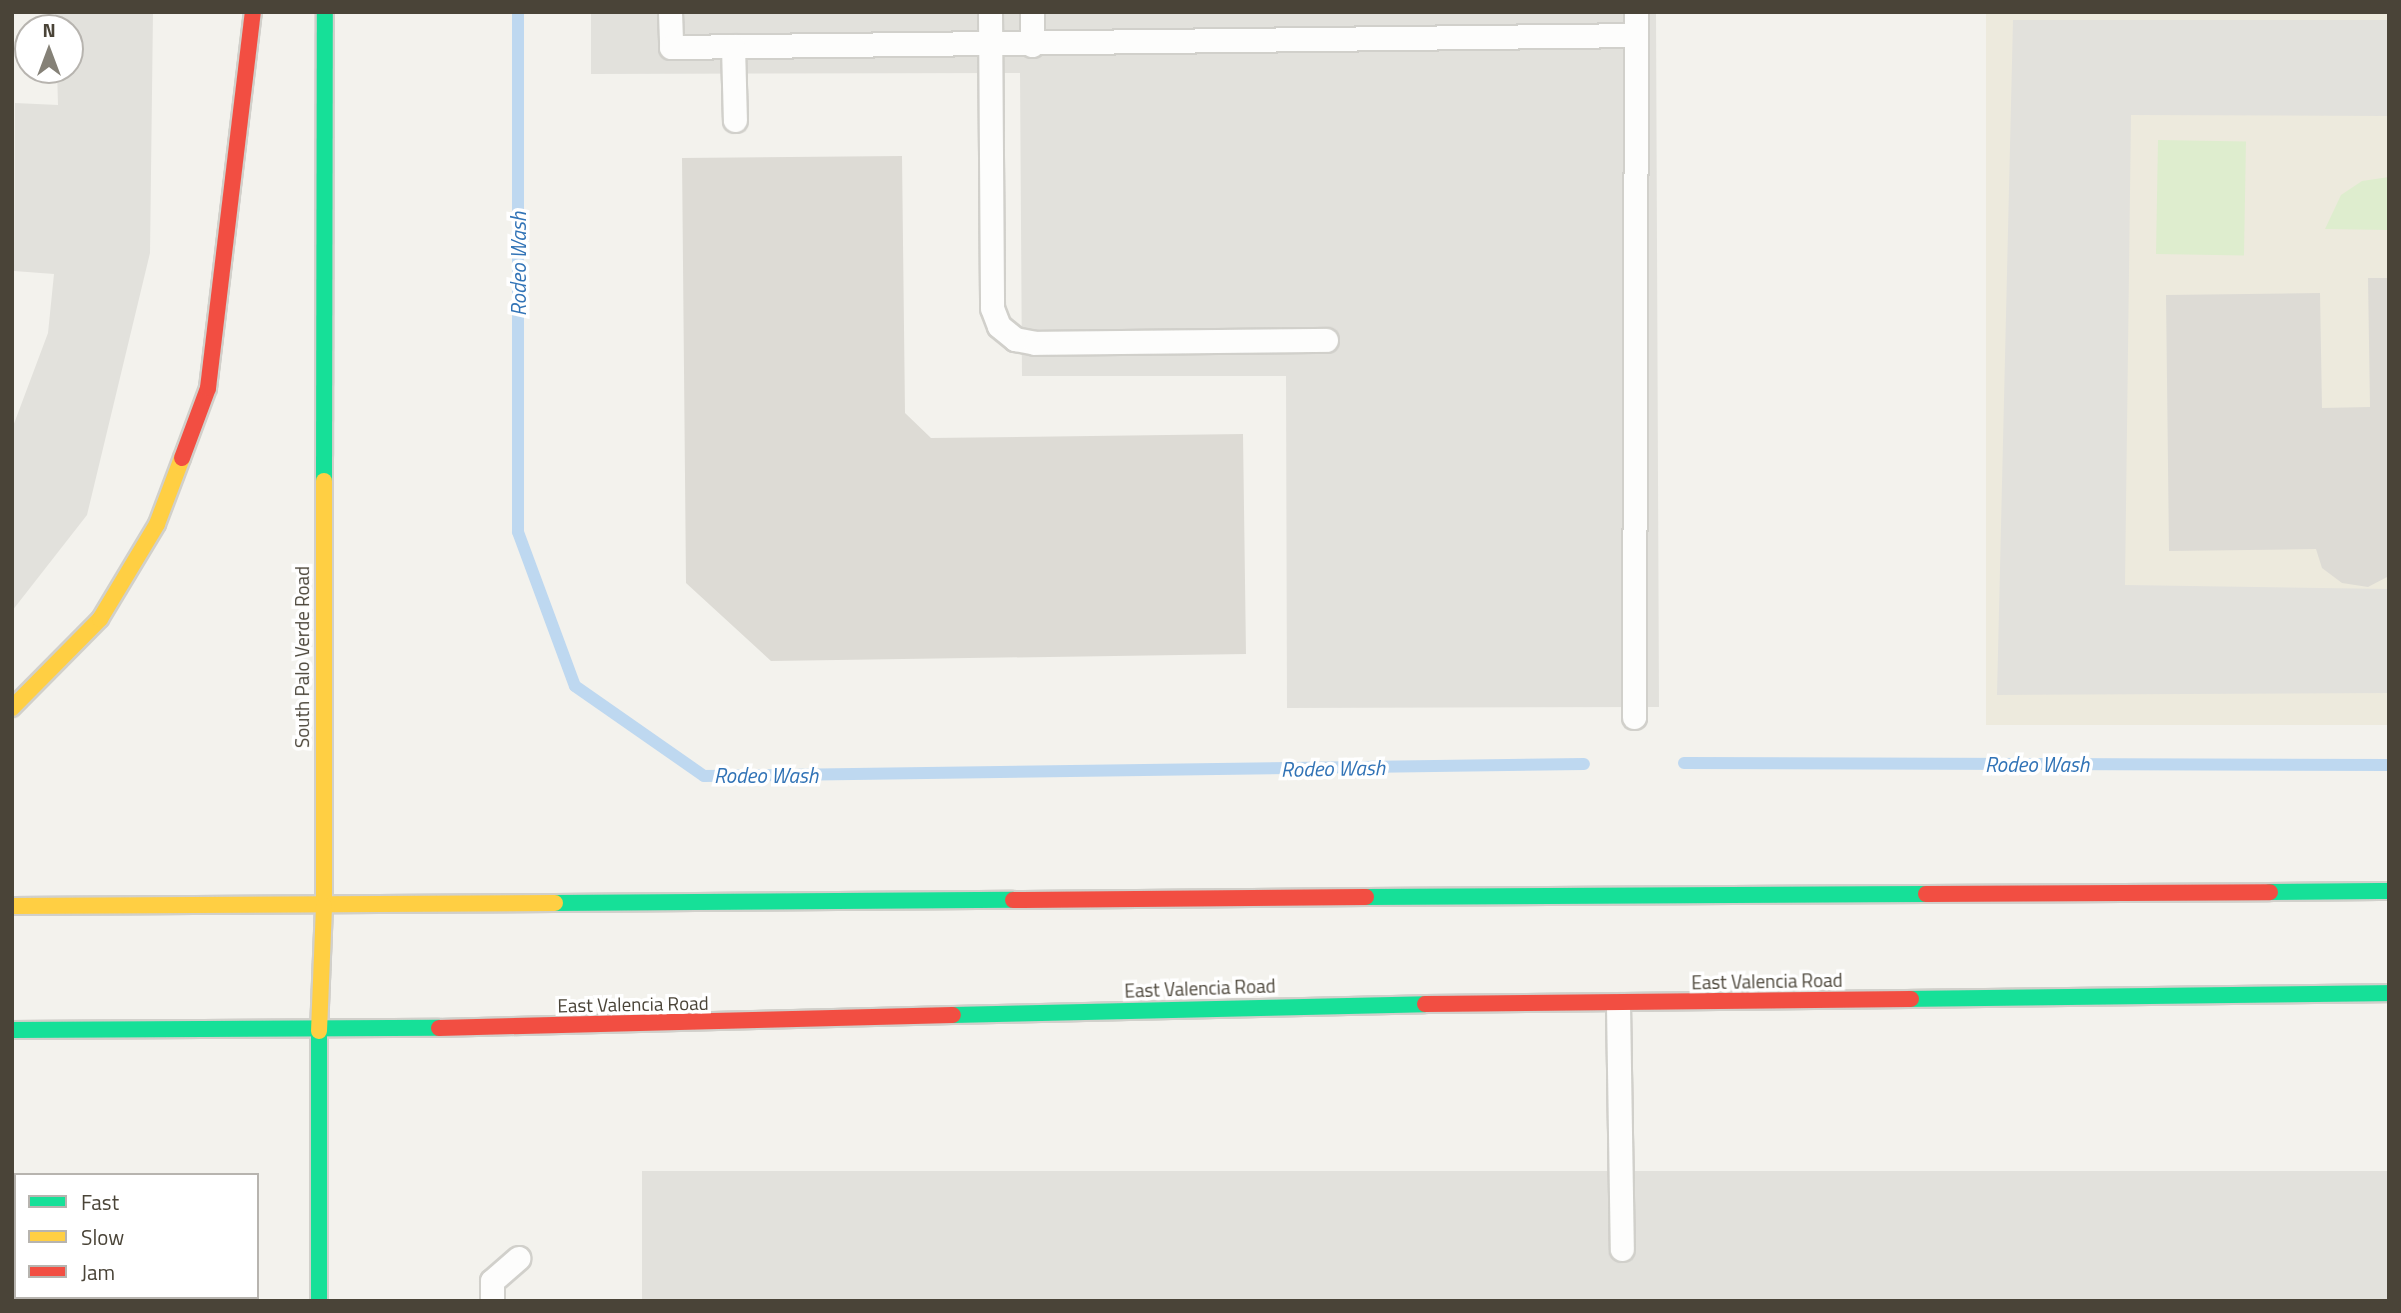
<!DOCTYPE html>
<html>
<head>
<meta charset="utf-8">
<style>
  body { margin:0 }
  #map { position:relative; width:2401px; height:1313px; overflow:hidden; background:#f3f2ed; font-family:"Titillium Web",sans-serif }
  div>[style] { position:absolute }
  .education>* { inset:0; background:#edeadd; transform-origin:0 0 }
  .green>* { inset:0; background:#deedce; transform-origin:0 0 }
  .parking>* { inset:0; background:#e2e1dc; transform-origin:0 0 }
  .stream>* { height:12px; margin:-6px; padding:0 6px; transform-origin:6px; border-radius:6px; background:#bed8f0 }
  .building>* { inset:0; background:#dddbd5 }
  .roads { filter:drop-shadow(2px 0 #d1d0cb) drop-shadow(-2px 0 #d1d0cb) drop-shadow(0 2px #d1d0cb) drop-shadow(0 -2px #d1d0cb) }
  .lane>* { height:23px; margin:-11.5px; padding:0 11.5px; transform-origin:11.5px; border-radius:11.5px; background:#fdfdfc }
  .fast>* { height:16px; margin:-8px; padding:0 8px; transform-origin:8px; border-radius:8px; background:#16e098 }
  .slow>* { height:16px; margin:-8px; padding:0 8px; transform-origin:8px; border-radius:8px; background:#ffcf43 }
  .jam>* { height:16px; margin:-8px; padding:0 8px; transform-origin:8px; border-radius:8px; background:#f24e42 }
  span { translate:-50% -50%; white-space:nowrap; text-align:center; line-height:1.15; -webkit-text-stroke:7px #fff; paint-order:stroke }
  .street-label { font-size:19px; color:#4a4438 }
  .water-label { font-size:21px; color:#3173b6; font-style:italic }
  .frame { position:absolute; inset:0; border:14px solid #4a4438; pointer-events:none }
  .legend { position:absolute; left:14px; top:1173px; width:245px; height:126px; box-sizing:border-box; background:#fff; border:2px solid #b7b4af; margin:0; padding:9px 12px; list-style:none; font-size:21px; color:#4a4438 }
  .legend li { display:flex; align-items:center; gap:14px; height:35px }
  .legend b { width:35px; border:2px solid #b7b4af }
  .north { position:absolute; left:14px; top:14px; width:70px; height:70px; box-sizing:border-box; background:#fff; border:2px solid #b7b4af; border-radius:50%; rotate:0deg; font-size:19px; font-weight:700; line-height:28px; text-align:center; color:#4a4438 }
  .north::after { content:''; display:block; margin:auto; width:24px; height:32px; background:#858177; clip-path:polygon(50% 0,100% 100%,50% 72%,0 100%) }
</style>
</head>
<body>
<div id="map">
  <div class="education">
    <i style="left:1986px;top:12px;width:403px;height:713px"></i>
  </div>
  <div class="green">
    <i style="left:2158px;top:140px;width:88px;height:114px;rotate:1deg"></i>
    <i style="clip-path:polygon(2389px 177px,2389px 230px,2325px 229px,2341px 195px,2362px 181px)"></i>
  </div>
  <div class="parking">
    <i style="clip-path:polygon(55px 12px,153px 12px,150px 253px,87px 515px,12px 611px,12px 429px,48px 333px,54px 274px,14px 271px,15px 103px,58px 105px,57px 70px,70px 70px,70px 28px,56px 28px)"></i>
    <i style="clip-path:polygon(591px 12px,1656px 12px,1659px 707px,1287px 708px,1286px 376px,1022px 376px,1020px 73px,591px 74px)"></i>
    <i style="clip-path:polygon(2013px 20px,2389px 20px,2389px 116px,2131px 115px,2125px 585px,2389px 589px,2389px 693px,1997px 695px)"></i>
    <i style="left:2389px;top:1171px;width:130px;height:1747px;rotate:90deg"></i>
  </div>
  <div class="stream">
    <i style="left:518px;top:12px;width:520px;rotate:90deg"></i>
    <i style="left:518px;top:532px;width:164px;rotate:69.7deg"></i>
    <i style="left:575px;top:686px;width:157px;rotate:34.9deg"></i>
    <i style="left:704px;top:776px;width:880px;rotate:-0.78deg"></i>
    <i style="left:1684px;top:763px;width:705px;rotate:0.16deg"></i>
  </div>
  <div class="building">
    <i style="clip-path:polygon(902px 156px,905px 413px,931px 438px,1243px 434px,1246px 654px,771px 661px,686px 583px,682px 158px)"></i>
    <i style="clip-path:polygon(2368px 278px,2389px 278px,2389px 576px,2368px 587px,2342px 583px,2322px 568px,2316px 549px,2169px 551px,2166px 295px,2320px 293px,2322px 408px,2370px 407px)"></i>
  </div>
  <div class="roads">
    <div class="lane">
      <i style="left:670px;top:12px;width:35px;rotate:88deg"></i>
      <i style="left:671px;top:47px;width:965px;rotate:-0.71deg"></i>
      <i style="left:990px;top:12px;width:296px;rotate:89.6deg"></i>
      <i style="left:992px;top:308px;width:19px;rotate:69deg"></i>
      <i style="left:999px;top:326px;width:21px;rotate:39deg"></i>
      <i style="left:1015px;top:339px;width:20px;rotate:11deg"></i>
      <i style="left:1035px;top:343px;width:291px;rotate:-0.6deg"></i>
      <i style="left:1032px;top:12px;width:33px;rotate:90deg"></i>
      <i style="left:733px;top:46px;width:74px;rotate:88.5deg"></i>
      <i style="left:1634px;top:717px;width:705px;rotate:-89.84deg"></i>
      <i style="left:1618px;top:1005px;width:244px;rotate:89.1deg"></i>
      <i style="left:492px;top:1301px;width:20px;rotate:-90deg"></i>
      <i style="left:492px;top:1281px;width:35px;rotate:-41deg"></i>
    </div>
    <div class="fast">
      <i style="left:324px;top:481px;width:469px;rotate:-89.9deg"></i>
      <i style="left:2270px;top:892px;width:119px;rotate:-0.5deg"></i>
      <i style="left:1366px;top:897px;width:560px;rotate:-0.31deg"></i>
      <i style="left:555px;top:903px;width:458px;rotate:-0.4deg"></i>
      <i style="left:1911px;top:999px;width:478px;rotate:-0.7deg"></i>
      <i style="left:953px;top:1015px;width:472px;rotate:-1.3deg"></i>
      <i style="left:12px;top:1030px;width:427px;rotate:-0.3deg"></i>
      <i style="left:319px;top:1031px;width:270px;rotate:90deg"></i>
    </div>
    <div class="slow">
      <i style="left:12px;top:708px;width:125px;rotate:-45.3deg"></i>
      <i style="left:100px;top:619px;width:111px;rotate:-59deg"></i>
      <i style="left:157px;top:524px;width:71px;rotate:-69.3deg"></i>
      <i style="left:12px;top:906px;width:543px;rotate:-0.32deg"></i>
      <i style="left:324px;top:906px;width:425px;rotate:-90deg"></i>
      <i style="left:319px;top:1031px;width:125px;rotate:-87.7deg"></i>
    </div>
    <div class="jam">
      <i style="left:182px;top:458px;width:75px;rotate:-69.6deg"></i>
      <i style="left:208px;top:388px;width:379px;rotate:-83.2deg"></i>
      <i style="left:1926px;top:894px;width:344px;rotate:-0.3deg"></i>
      <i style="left:1013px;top:900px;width:353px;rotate:-0.5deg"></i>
      <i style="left:1425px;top:1004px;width:486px;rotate:-0.6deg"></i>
      <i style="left:439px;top:1028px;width:514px;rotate:-1.45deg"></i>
    </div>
  </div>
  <div class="street-label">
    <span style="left:302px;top:657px;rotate:-90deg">South Palo Verde Road</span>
    <span style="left:1767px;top:981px;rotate:-1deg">East Valencia Road</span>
    <span style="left:1200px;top:988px;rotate:-2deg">East Valencia Road</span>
    <span style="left:633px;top:1004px;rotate:-1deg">East Valencia Road</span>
  </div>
  <div class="water-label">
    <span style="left:518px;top:264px;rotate:-90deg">Rodeo Wash</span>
    <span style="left:2037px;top:764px">Rodeo Wash</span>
    <span style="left:1333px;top:768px;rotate:-1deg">Rodeo Wash</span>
    <span style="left:766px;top:775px">Rodeo Wash</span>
  </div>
  <div class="frame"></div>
  <ul class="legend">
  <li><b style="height:9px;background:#16e098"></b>Fast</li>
  <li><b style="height:9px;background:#ffcf43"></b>Slow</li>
  <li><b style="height:9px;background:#f24e42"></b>Jam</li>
  </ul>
  <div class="north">N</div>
</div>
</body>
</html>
